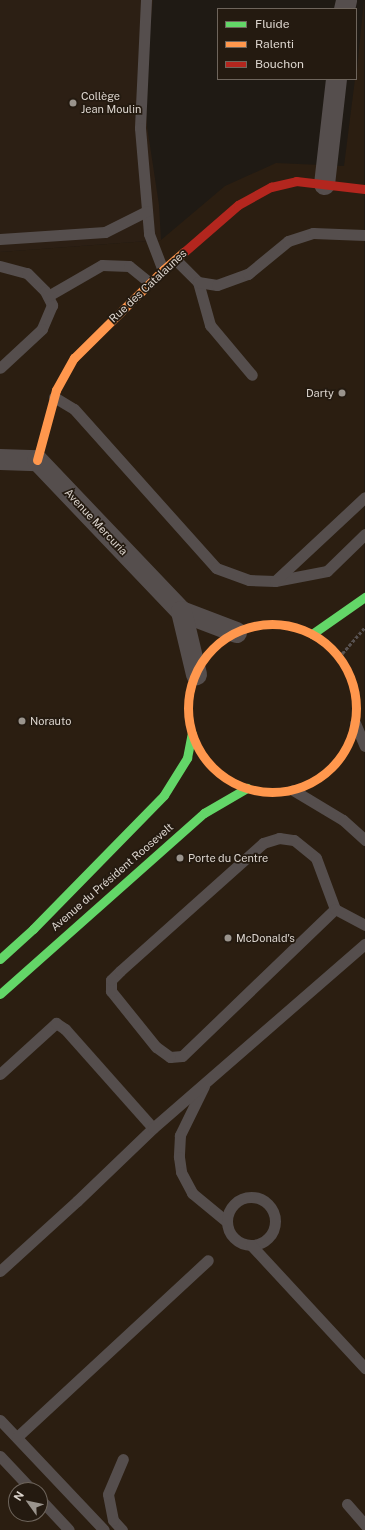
<!DOCTYPE html>
<html>
<head>
<meta charset="utf-8">
<style>
  body { margin:0 }
  #map { position:relative; width:365px; height:1530px; overflow:hidden; background:#1f1a14; font-family:"Public Sans",sans-serif }
  div>[style] { position:absolute }
  .built>* { inset:0; background:#2b1e11 }
  .education>* { inset:0; background:#2c1f14 }
  .path>* { height:2.5px; margin-top:-1.25px; transform-origin:0; background:repeating-linear-gradient(90deg,#575150 0 3px,transparent 0 5px) }
  .lane>* { height:11px; margin:-5.5px; padding:0 5.5px; transform-origin:5.5px; border-radius:5.5px; background:#554e4d }
  .lane>.ring { margin:-5.5px; padding:0; box-sizing:content-box; background:none; border:11px solid #554e4d; border-radius:50% }
  .street>* { height:21px; margin:-10.5px; padding:0 10.5px; transform-origin:10.5px; border-radius:10.5px; background:#554e4d }
  .fast>* { height:9px; margin:-4.5px; padding:0 4.5px; transform-origin:4.5px; border-radius:4.5px; background:#63d668 }
  .slow>* { height:9px; margin:-4.5px; padding:0 4.5px; transform-origin:4.5px; border-radius:4.5px; background:#ff974d }
  .slow>.ring { margin:-4.5px; padding:0; box-sizing:content-box; background:none; border:9px solid #ff974d; border-radius:50% }
  .jam>* { height:9px; margin:-4.5px; padding:0 4.5px; transform-origin:4.5px; border-radius:4.5px; background:#b3261e }
  .dots>* { width:11px; height:11px; translate:-50% -50%; box-sizing:border-box; border:2px solid #241a10; border-radius:50% }
  span { translate:-50% -50%; white-space:nowrap; text-align:center; line-height:1.15; -webkit-text-stroke:3.5px #241a10; paint-order:stroke }
  .poi-label { font-size:11px; color:#dcd5ce }
  .left { translate:0 -50%; text-align:left }
  .right { translate:-100% -50%; text-align:right }
  .street-label { font-size:11px; color:#dcd5ce }
  .legend { position:absolute; left:217px; top:8px; width:140px; height:72px; box-sizing:border-box; background:#241a10; border:1px solid #6e655c; margin:0; padding:5px 7px; list-style:none; font-size:12px; color:#dcd5ce }
  .legend li { display:flex; align-items:center; gap:8px; height:20px }
  .legend b { width:20px; border:1px solid #6e655c }
  .north { position:absolute; left:8px; top:1482px; width:40px; height:40px; box-sizing:border-box; background:#241a10; border:1px solid #6e655c; border-radius:50%; rotate:303deg; font-size:11px; font-weight:700; line-height:16px; text-align:center; color:#dcd5ce }
  .north::after { content:''; display:block; margin:auto; width:14px; height:18px; background:#9a948d; clip-path:polygon(50% 0,100% 100%,50% 72%,0 100%) }
</style>
</head>
<body>
<div id="map">
  <div class="built">
    <i style="clip-path:polygon(evenodd,364px 0,365px 1530px,0 1530px,0 252px,161px 240px,225px 186px,276px 163px,344px 166px,355px 79px,356px 79px,364px 0,16px 1490px,40px 1490px,40px 1514px,16px 1514px,16px 1490px)"></i>
  </div>
  <div class="education">
    <i style="clip-path:polygon(0 0,153px 0,145px 79px,147px 126px,159px 205px,161px 240px,0 252px)"></i>
  </div>
  <div class="path">
    <i style="left:339px;top:657px;width:40px;rotate:-49deg"></i>
  </div>
  <div class="lane">
    <i style="left:146px;top:0;width:128px;rotate:92.7deg"></i>
    <i style="left:140px;top:128px;width:106px;rotate:85.1deg"></i>
    <i style="left:149px;top:234px;width:39px;rotate:69deg"></i>
    <i style="left:0;top:239px;width:105px;rotate:-3.8deg"></i>
    <i style="left:105px;top:232px;width:47px;rotate:-26.6deg"></i>
    <i style="left:176px;top:260px;width:31px;rotate:45deg"></i>
    <i style="left:198px;top:282px;width:45px;rotate:74.4deg"></i>
    <i style="left:210px;top:325px;width:65px;rotate:50deg"></i>
    <i style="left:0;top:266px;width:28px;rotate:15deg"></i>
    <i style="left:27px;top:273px;width:25px;rotate:45deg"></i>
    <i style="left:45px;top:291px;width:16px;rotate:63deg"></i>
    <i style="left:52px;top:305px;width:26px;rotate:113deg"></i>
    <i style="left:42px;top:329px;width:57px;rotate:137.1deg"></i>
    <i style="left:198px;top:282px;width:19px;rotate:9deg"></i>
    <i style="left:217px;top:285px;width:33px;rotate:-20deg"></i>
    <i style="left:248px;top:274px;width:52px;rotate:-39.5deg"></i>
    <i style="left:288px;top:241px;width:26px;rotate:-18deg"></i>
    <i style="left:313px;top:233px;width:52px;rotate:2.2deg"></i>
    <i style="left:48px;top:296px;width:62px;rotate:-29.9deg"></i>
    <i style="left:102px;top:265px;width:27px;rotate:2deg"></i>
    <i style="left:129px;top:266px;width:27px;rotate:39deg"></i>
    <i style="left:54px;top:397px;width:23px;rotate:31deg"></i>
    <i style="left:74px;top:409px;width:213px;rotate:48.2deg"></i>
    <i style="left:216px;top:568px;width:35px;rotate:20deg"></i>
    <i style="left:249px;top:580px;width:26px;rotate:2deg"></i>
    <i style="left:275px;top:581px;width:53px;rotate:-10.9deg"></i>
    <i style="left:327px;top:571px;width:53px;rotate:-44.2deg"></i>
    <i style="left:275px;top:581px;width:123px;rotate:-43deg"></i>
    <i style="left:355px;top:723px;width:25px;rotate:67deg"></i>
    <i style="left:293px;top:790px;width:58px;rotate:31deg"></i>
    <i style="left:343px;top:820px;width:30px;rotate:42deg"></i>
    <i style="left:335px;top:909px;width:212px;rotate:136.1deg"></i>
    <i style="left:182px;top:1056px;width:12px;rotate:175deg"></i>
    <i style="left:170px;top:1057px;width:17px;rotate:-144deg"></i>
    <i style="left:156px;top:1047px;width:72px;rotate:-128.8deg"></i>
    <i style="left:111px;top:991px;width:11px;rotate:-90deg"></i>
    <i style="left:111px;top:980px;width:13px;rotate:-45deg"></i>
    <i style="left:120px;top:971px;width:192px;rotate:-41.8deg"></i>
    <i style="left:263px;top:843px;width:17px;rotate:-17deg"></i>
    <i style="left:279px;top:838px;width:15px;rotate:8deg"></i>
    <i style="left:294px;top:840px;width:28px;rotate:39deg"></i>
    <i style="left:316px;top:858px;width:54px;rotate:69.6deg"></i>
    <i style="left:335px;top:909px;width:34px;rotate:28deg"></i>
    <i style="left:0;top:1074px;width:76px;rotate:-42.3deg"></i>
    <i style="left:56px;top:1023px;width:11px;rotate:34deg"></i>
    <i style="left:65px;top:1029px;width:132px;rotate:48.4deg"></i>
    <i style="left:204px;top:1086px;width:55px;rotate:116.1deg"></i>
    <i style="left:180px;top:1135px;width:22px;rotate:93deg"></i>
    <i style="left:179px;top:1157px;width:15px;rotate:82deg"></i>
    <i style="left:181px;top:1172px;width:24px;rotate:62deg"></i>
    <i style="left:192px;top:1193px;width:44px;rotate:39.5deg"></i>
    <i class="ring" style="left:227px;top:1197px;width:37px;height:37px"></i>
    <i style="left:251px;top:1245px;width:168px;rotate:47.2deg"></i>
    <i style="left:0;top:1271px;width:104px;rotate:-42.3deg"></i>
    <i style="left:77px;top:1201px;width:105px;rotate:-43.8deg"></i>
    <i style="left:153px;top:1128px;width:281px;rotate:-41deg"></i>
    <i style="left:0;top:1420px;width:151px;rotate:46.6deg"></i>
    <i style="left:17px;top:1437px;width:260px;rotate:-42.8deg"></i>
    <i style="left:0;top:1456px;width:47px;rotate:46.7deg"></i>
    <i style="left:40px;top:1499px;width:42px;rotate:46.9deg"></i>
    <i style="left:347px;top:1504px;width:28px;rotate:49deg"></i>
    <i style="left:122px;top:1530px;width:13px;rotate:-132deg"></i>
    <i style="left:113px;top:1520px;width:26px;rotate:-101deg"></i>
    <i style="left:108px;top:1494px;width:38px;rotate:-67deg"></i>
  </div>
  <div class="street">
    <i style="left:344px;top:9px;width:9px;rotate:-77deg"></i>
    <i style="left:324px;top:184px;width:106px;rotate:-83.5deg"></i>
    <i style="left:0;top:459px;width:37px;rotate:2deg"></i>
    <i style="left:37px;top:460px;width:209px;rotate:46.4deg"></i>
    <i style="left:181px;top:611px;width:59px;rotate:20.9deg"></i>
    <i style="left:181px;top:611px;width:65px;rotate:76.6deg"></i>
  </div>
  <div class="fast">
    <i style="left:312px;top:634px;width:65px;rotate:-34.9deg"></i>
    <i style="left:0;top:959px;width:45px;rotate:-42.3deg"></i>
    <i style="left:33px;top:929px;width:187px;rotate:-45.6deg"></i>
    <i style="left:164px;top:795px;width:44px;rotate:-58.1deg"></i>
    <i style="left:187px;top:758px;width:25px;rotate:-79deg"></i>
    <i style="left:0;top:994px;width:273px;rotate:-41.6deg"></i>
    <i style="left:204px;top:813px;width:50px;rotate:-30.2deg"></i>
  </div>
  <div class="slow">
    <i style="left:37px;top:460px;width:73px;rotate:-74.8deg"></i>
    <i style="left:56px;top:390px;width:37px;rotate:-61deg"></i>
    <i style="left:74px;top:358px;width:125px;rotate:-44.7deg"></i>
    <i style="left:163px;top:270px;width:28px;rotate:-41deg"></i>
    <i class="ring" style="left:188px;top:624px;width:159px;height:159px"></i>
  </div>
  <div class="jam">
    <i style="left:184px;top:252px;width:72px;rotate:-41deg"></i>
    <i style="left:238px;top:205px;width:38px;rotate:-29deg"></i>
    <i style="left:271px;top:187px;width:26px;rotate:-13deg"></i>
    <i style="left:296px;top:181px;width:69px;rotate:6.6deg"></i>
  </div>
  <div class="dots">
    <i style="left:73px;top:103px;background:#9a948d"></i>
    <i style="left:342px;top:393px;background:#9a948d"></i>
    <i style="left:22px;top:721px;background:#9a948d"></i>
    <i style="left:180px;top:858px;background:#9a948d"></i>
    <i style="left:228px;top:938px;background:#9a948d"></i>
  </div>
  <div class="poi-label">
    <span class="left" style="left:81px;top:103px">Collège<br>Jean Moulin</span>
    <span class="right" style="left:334px;top:393px">Darty</span>
    <span class="left" style="left:30px;top:721px">Norauto</span>
    <span class="left" style="left:188px;top:858px">Porte du Centre</span>
    <span class="left" style="left:236px;top:938px">McDonald's</span>
  </div>
  <div class="street-label">
    <span style="left:148px;top:286px;rotate:-43deg">Rue des Catalaunes</span>
    <span style="left:96px;top:522px;rotate:47deg">Avenue Mercuria</span>
    <span style="left:112px;top:877px;rotate:-41deg">Avenue du Président Roosevelt</span>
  </div>
  <ul class="legend">
  <li><b style="height:5px;background:#63d668"></b>Fluide</li>
  <li><b style="height:5px;background:#ff974d"></b>Ralenti</li>
  <li><b style="height:5px;background:#b3261e"></b>Bouchon</li>
  </ul>
  <div class="north">N</div>
</div>
</body>
</html>
